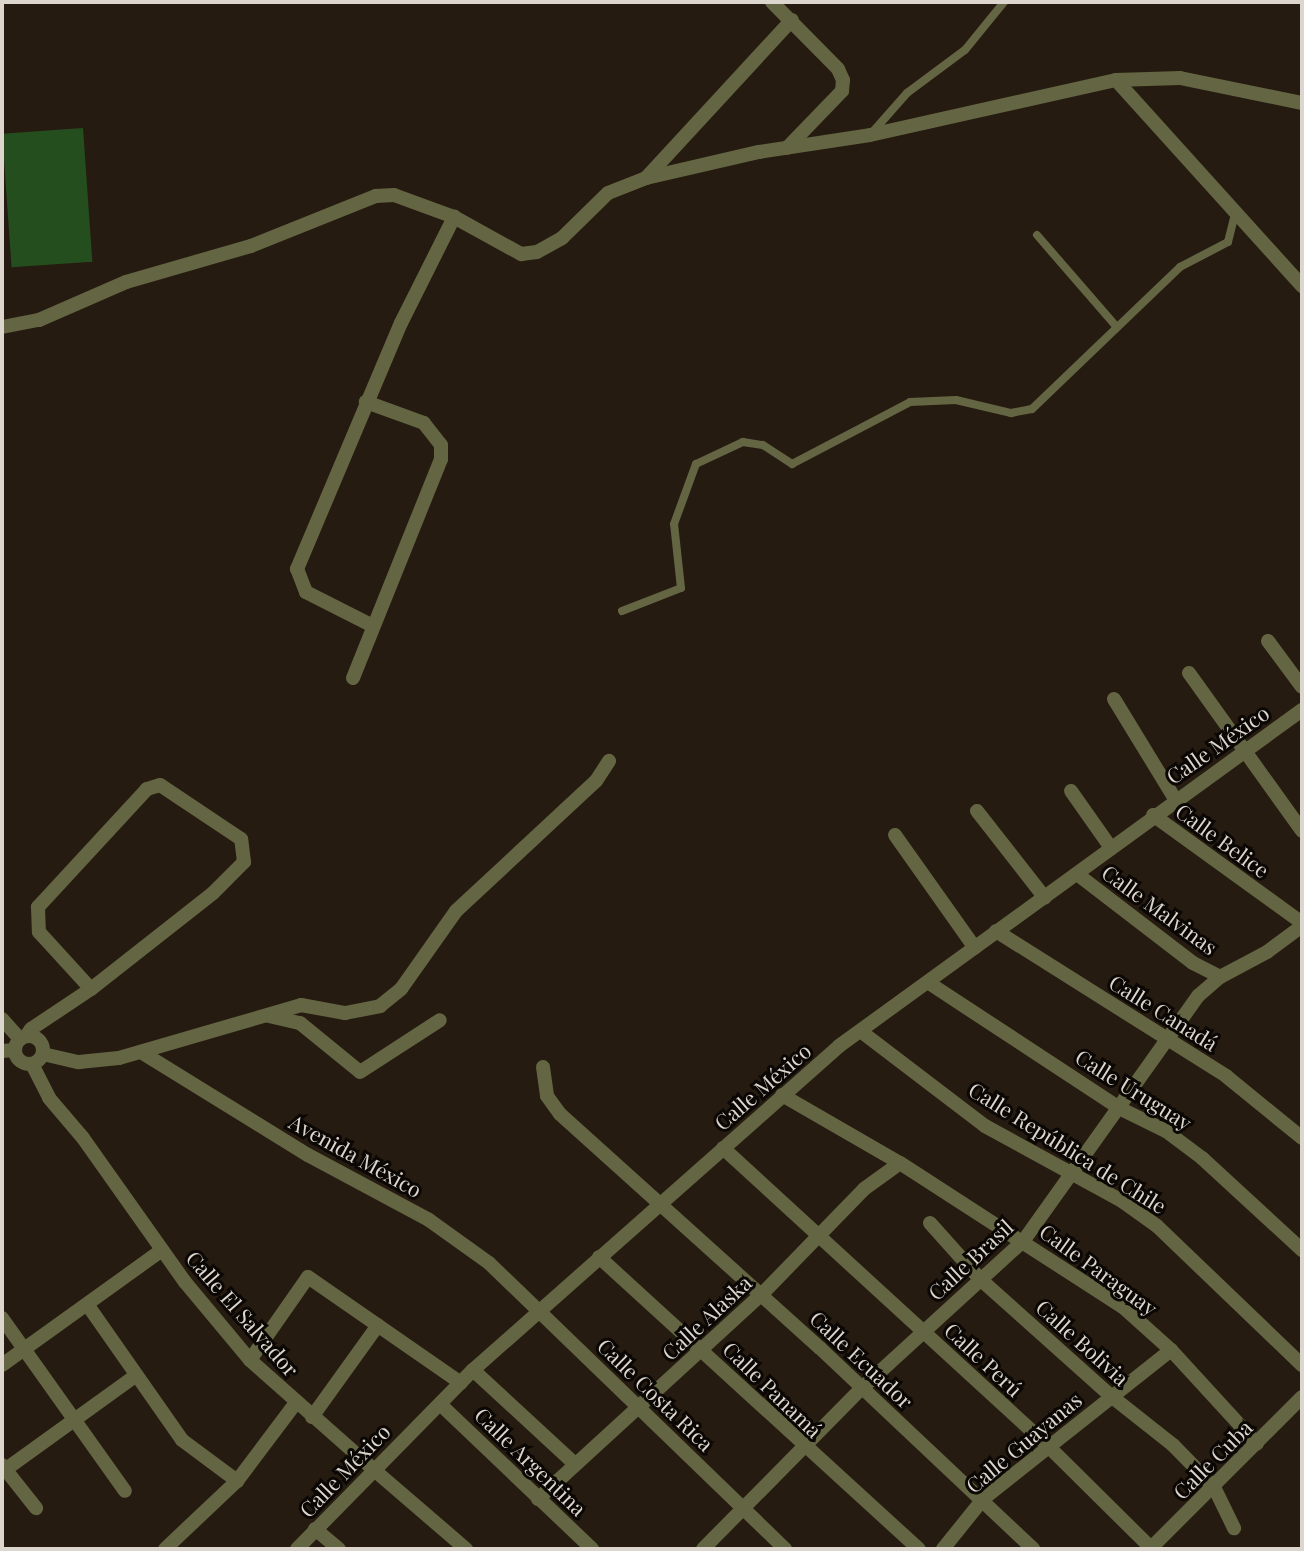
<!DOCTYPE html>
<html>
<head>
<meta charset="utf-8">
<style>
  body { margin:0 }
  #map { position:relative; width:1304px; height:1551px; overflow:hidden; background:#261b11; font-family:"Playfair Display",serif }
  div>[style] { position:absolute }
  .green>* { inset:0; background:#244e1d; transform-origin:0 0 }
  .service>* { height:8px; margin:-4px; padding:0 4px; transform-origin:4px; border-radius:4px; background:#646542 }
  .minor>* { height:14px; margin:-7px; padding:0 7px; transform-origin:7px; border-radius:7px; background:#646542 }
  .tertiary>* { height:14px; margin:-7px; padding:0 7px; transform-origin:7px; border-radius:7px; background:#646542 }
  .tertiary>.ring { margin:-7px; padding:0; box-sizing:content-box; background:none; border:14px solid #646542; border-radius:50% }
  span { translate:-50% -50%; white-space:nowrap; text-align:center; line-height:1.15; -webkit-text-stroke:6px #0b0704; paint-order:stroke }
  .street-label { font-size:21px; color:#ddd6cf }
  .frame { position:absolute; inset:0; border:4px solid #ddd6cf; pointer-events:none }
</style>
</head>
<body>
<div id="map">
  <div class="green">
    <i style="left:83px;top:128px;width:134px;height:81px;rotate:86deg"></i>
  </div>
  <div class="service">
    <i style="left:870px;top:135px;width:56px;rotate:-48.6deg"></i>
    <i style="left:907px;top:93px;width:72px;rotate:-36.6deg"></i>
    <i style="left:965px;top:50px;width:62px;rotate:-50.9deg"></i>
    <i style="left:1037px;top:235px;width:119px;rotate:49.1deg"></i>
    <i style="left:622px;top:611px;width:63px;rotate:-21.3deg"></i>
    <i style="left:681px;top:588px;width:64px;rotate:-96.2deg"></i>
    <i style="left:674px;top:524px;width:64px;rotate:-69.9deg"></i>
    <i style="left:696px;top:464px;width:52px;rotate:-25.1deg"></i>
    <i style="left:743px;top:442px;width:20px;rotate:9deg"></i>
    <i style="left:763px;top:445px;width:35px;rotate:33deg"></i>
    <i style="left:792px;top:464px;width:133px;rotate:-27.7deg"></i>
    <i style="left:910px;top:402px;width:46px;rotate:-2.5deg"></i>
    <i style="left:956px;top:400px;width:57px;rotate:13.3deg"></i>
    <i style="left:1011px;top:413px;width:21px;rotate:-11deg"></i>
    <i style="left:1032px;top:409px;width:205px;rotate:-43.8deg"></i>
    <i style="left:1180px;top:267px;width:54px;rotate:-27.5deg"></i>
    <i style="left:1228px;top:242px;width:30px;rotate:-76deg"></i>
  </div>
  <div class="minor">
    <i style="left:772px;top:2px;width:94px;rotate:45.4deg"></i>
    <i style="left:838px;top:69px;width:12px;rotate:66deg"></i>
    <i style="left:843px;top:80px;width:11px;rotate:95deg"></i>
    <i style="left:842px;top:91px;width:79px;rotate:134deg"></i>
    <i style="left:1116px;top:80px;width:278px;rotate:47.9deg"></i>
    <i style="left:646px;top:178px;width:215px;rotate:-47.3deg"></i>
    <i style="left:2px;top:327px;width:38px;rotate:-11deg"></i>
    <i style="left:39px;top:320px;width:95px;rotate:-23.6deg"></i>
    <i style="left:126px;top:282px;width:130px;rotate:-16.1deg"></i>
    <i style="left:251px;top:246px;width:135px;rotate:-21.8deg"></i>
    <i style="left:376px;top:196px;width:18px;rotate:-3deg"></i>
    <i style="left:394px;top:195px;width:64px;rotate:20.1deg"></i>
    <i style="left:454px;top:217px;width:77px;rotate:28.9deg"></i>
    <i style="left:521px;top:254px;width:16px;rotate:-7deg"></i>
    <i style="left:537px;top:252px;width:29px;rotate:-29deg"></i>
    <i style="left:562px;top:238px;width:64px;rotate:-44.4deg"></i>
    <i style="left:608px;top:193px;width:41px;rotate:-21.5deg"></i>
    <i style="left:646px;top:178px;width:116px;rotate:-13deg"></i>
    <i style="left:759px;top:152px;width:112px;rotate:-8.7deg"></i>
    <i style="left:870px;top:135px;width:252px;rotate:-12.6deg"></i>
    <i style="left:1116px;top:80px;width:64px;rotate:-1.8deg"></i>
    <i style="left:1180px;top:78px;width:125px;rotate:11.6deg"></i>
    <i style="left:371px;top:625px;width:73px;rotate:-153.1deg"></i>
    <i style="left:306px;top:592px;width:25px;rotate:-111deg"></i>
    <i style="left:297px;top:569px;width:267px;rotate:-67.1deg"></i>
    <i style="left:401px;top:323px;width:119px;rotate:-63.4deg"></i>
    <i style="left:1268px;top:641px;width:57px;rotate:53.5deg"></i>
    <i style="left:1189px;top:673px;width:194px;rotate:54.4deg"></i>
    <i style="left:353px;top:678px;width:236px;rotate:-68.1deg"></i>
    <i style="left:441px;top:459px;width:14px;rotate:-90deg"></i>
    <i style="left:441px;top:445px;width:28px;rotate:-128deg"></i>
    <i style="left:424px;top:423px;width:62px;rotate:-160.1deg"></i>
    <i style="left:1114px;top:699px;width:117px;rotate:58.6deg"></i>
    <i style="left:1071px;top:791px;width:70px;rotate:54.9deg"></i>
    <i style="left:977px;top:811px;width:110px;rotate:52deg"></i>
    <i style="left:1153px;top:815px;width:184px;rotate:35.9deg"></i>
    <i style="left:895px;top:835px;width:138px;rotate:54.7deg"></i>
    <i style="left:1077px;top:874px;width:146px;rotate:37.5deg"></i>
    <i style="left:1193px;top:963px;width:30px;rotate:27deg"></i>
    <i style="left:996px;top:931px;width:272px;rotate:32.2deg"></i>
    <i style="left:1226px;top:1076px;width:98px;rotate:39.2deg"></i>
    <i style="left:929px;top:983px;width:227px;rotate:33.3deg"></i>
    <i style="left:1119px;top:1108px;width:52px;rotate:26.1deg"></i>
    <i style="left:1166px;top:1131px;width:45px;rotate:36.9deg"></i>
    <i style="left:1202px;top:1158px;width:136px;rotate:42.6deg"></i>
    <i style="left:269px;top:1016px;width:32px;rotate:13deg"></i>
    <i style="left:300px;top:1023px;width:77px;rotate:39.2deg"></i>
    <i style="left:360px;top:1072px;width:95px;rotate:-33deg"></i>
    <i style="left:863px;top:1033px;width:153px;rotate:37.3deg"></i>
    <i style="left:985px;top:1126px;width:156px;rotate:28.7deg"></i>
    <i style="left:1122px;top:1201px;width:43px;rotate:35.5deg"></i>
    <i style="left:1157px;top:1226px;width:201px;rotate:43.8deg"></i>
    <i style="left:26px;top:1036px;width:9px;rotate:-54deg"></i>
    <i style="left:31px;top:1029px;width:72px;rotate:-33.7deg"></i>
    <i style="left:91px;top:989px;width:155px;rotate:-38.2deg"></i>
    <i style="left:213px;top:893px;width:44px;rotate:-45deg"></i>
    <i style="left:244px;top:862px;width:23px;rotate:-97deg"></i>
    <i style="left:241px;top:839px;width:97px;rotate:-146.3deg"></i>
    <i style="left:160px;top:785px;width:14px;rotate:163deg"></i>
    <i style="left:147px;top:789px;width:161px;rotate:132.7deg"></i>
    <i style="left:38px;top:907px;width:25px;rotate:88deg"></i>
    <i style="left:39px;top:932px;width:77px;rotate:47.6deg"></i>
    <i style="left:2px;top:1051px;width:13px;rotate:-4deg"></i>
    <i style="left:141px;top:1052px;width:196px;rotate:31.7deg"></i>
    <i style="left:308px;top:1155px;width:137px;rotate:28.2deg"></i>
    <i style="left:429px;top:1220px;width:74px;rotate:35.6deg"></i>
    <i style="left:489px;top:1263px;width:412px;rotate:44deg"></i>
    <i style="left:43px;top:1054px;width:37px;rotate:13deg"></i>
    <i style="left:79px;top:1062px;width:40px;rotate:-5.7deg"></i>
    <i style="left:119px;top:1058px;width:190px;rotate:-16.2deg"></i>
    <i style="left:301px;top:1005px;width:45px;rotate:10.3deg"></i>
    <i style="left:345px;top:1013px;width:36px;rotate:-11deg"></i>
    <i style="left:380px;top:1006px;width:27px;rotate:-39deg"></i>
    <i style="left:401px;top:989px;width:95px;rotate:-54.8deg"></i>
    <i style="left:456px;top:911px;width:191px;rotate:-42.9deg"></i>
    <i style="left:596px;top:781px;width:24px;rotate:-57deg"></i>
    <i style="left:543px;top:1067px;width:29px;rotate:82deg"></i>
    <i style="left:547px;top:1096px;width:22px;rotate:54deg"></i>
    <i style="left:560px;top:1114px;width:350px;rotate:42deg"></i>
    <i style="left:820px;top:1348px;width:293px;rotate:43.3deg"></i>
    <i style="left:782px;top:1095px;width:136px;rotate:30deg"></i>
    <i style="left:900px;top:1163px;width:265px;rotate:32.9deg"></i>
    <i style="left:1123px;top:1307px;width:64px;rotate:41.9deg"></i>
    <i style="left:1171px;top:1350px;width:127px;rotate:47.5deg"></i>
    <i style="left:723px;top:1148px;width:442px;rotate:42.5deg"></i>
    <i style="left:1049px;top:1447px;width:145px;rotate:44.7deg"></i>
    <i style="left:930px;top:1223px;width:75px;rotate:48.2deg"></i>
    <i style="left:980px;top:1279px;width:176px;rotate:41.8deg"></i>
    <i style="left:1111px;top:1396px;width:79px;rotate:38.3deg"></i>
    <i style="left:1173px;top:1445px;width:59px;rotate:45.7deg"></i>
    <i style="left:1214px;top:1487px;width:46px;rotate:64deg"></i>
    <i style="left:599px;top:1257px;width:433px;rotate:42.4deg"></i>
    <i style="left:89px;top:1307px;width:162px;rotate:55deg"></i>
    <i style="left:182px;top:1440px;width:69px;rotate:36.7deg"></i>
    <i style="left:2px;top:1318px;width:212px;rotate:54.6deg"></i>
    <i style="left:250px;top:1360px;width:101px;rotate:-55.1deg"></i>
    <i style="left:308px;top:1277px;width:186px;rotate:34.7deg"></i>
    <i style="left:2px;top:1365px;width:197px;rotate:-35.7deg"></i>
    <i style="left:473px;top:1370px;width:139px;rotate:42.7deg"></i>
    <i style="left:440px;top:1404px;width:210px;rotate:43.6deg"></i>
    <i style="left:312px;top:1417px;width:113px;rotate:-54.3deg"></i>
    <i style="left:2px;top:1465px;width:55px;rotate:51.7deg"></i>
    <i style="left:373px;top:1469px;width:123px;rotate:40.7deg"></i>
    <i style="left:2px;top:1472px;width:164px;rotate:-35.8deg"></i>
    <i style="left:538px;top:1499px;width:304px;rotate:-42.5deg"></i>
    <i style="left:762px;top:1294px;width:146px;rotate:-45.8deg"></i>
    <i style="left:864px;top:1189px;width:44px;rotate:-35.8deg"></i>
    <i style="left:315px;top:1529px;width:31px;rotate:40deg"></i>
    <i style="left:165px;top:1549px;width:99px;rotate:-43.4deg"></i>
    <i style="left:237px;top:1481px;width:96px;rotate:-53deg"></i>
    <i style="left:703px;top:1549px;width:225px;rotate:-45.4deg"></i>
    <i style="left:861px;top:1389px;width:221px;rotate:-42.4deg"></i>
    <i style="left:1024px;top:1240px;width:300px;rotate:-54.5deg"></i>
    <i style="left:1198px;top:996px;width:29px;rotate:-41deg"></i>
    <i style="left:1220px;top:977px;width:53px;rotate:-28deg"></i>
    <i style="left:1267px;top:952px;width:44px;rotate:-36.6deg"></i>
    <i style="left:943px;top:1549px;width:64px;rotate:-51.3deg"></i>
    <i style="left:983px;top:1499px;width:240px;rotate:-38.4deg"></i>
    <i style="left:1150px;top:1549px;width:215px;rotate:-45deg"></i>
  </div>
  <div class="tertiary">
    <i style="left:2px;top:1019px;width:27px;rotate:48deg"></i>
    <i class="ring" style="left:15px;top:1036px;width:14px;height:14px"></i>
    <i style="left:32px;top:1064px;width:38px;rotate:63deg"></i>
    <i style="left:49px;top:1098px;width:52px;rotate:49.6deg"></i>
    <i style="left:83px;top:1138px;width:176px;rotate:54.7deg"></i>
    <i style="left:185px;top:1282px;width:102px;rotate:50.2deg"></i>
    <i style="left:250px;top:1360px;width:164px;rotate:41.5deg"></i>
    <i style="left:297px;top:1549px;width:251px;rotate:-45.5deg"></i>
    <i style="left:473px;top:1370px;width:489px;rotate:-41.5deg"></i>
    <i style="left:839px;top:1046px;width:572px;rotate:-35.97deg"></i>
  </div>
  <div class="street-label">
    <span style="left:1217px;top:744px;rotate:-35deg">Calle México</span>
    <span style="left:1223px;top:840px;rotate:36deg">Calle Belice</span>
    <span style="left:1160px;top:909px;rotate:36deg">Calle Malvinas</span>
    <span style="left:1164px;top:1012px;rotate:32deg">Calle Canadá</span>
    <span style="left:762px;top:1086px;rotate:-41deg">Calle México</span>
    <span style="left:1134px;top:1089px;rotate:32deg">Calle Uruguay</span>
    <span style="left:1068px;top:1147px;rotate:32deg">Calle República de Chile</span>
    <span style="left:356px;top:1155px;rotate:29deg">Avenida México</span>
    <span style="left:970px;top:1259px;rotate:-43deg">Calle Brasil</span>
    <span style="left:1099px;top:1269px;rotate:36deg">Calle Paraguay</span>
    <span style="left:243px;top:1313px;rotate:49deg">Calle El Salvador</span>
    <span style="left:706px;top:1317px;rotate:-43deg">Calle Alaska</span>
    <span style="left:1083px;top:1342px;rotate:42deg">Calle Bolivia</span>
    <span style="left:862px;top:1359px;rotate:43deg">Calle Ecuador</span>
    <span style="left:984px;top:1359px;rotate:43deg">Calle Perú</span>
    <span style="left:773px;top:1389px;rotate:44deg">Calle Panamá</span>
    <span style="left:656px;top:1394px;rotate:44deg">Calle Costa Rica</span>
    <span style="left:1023px;top:1442px;rotate:-40deg">Calle Guayanas</span>
    <span style="left:1212px;top:1459px;rotate:-45deg">Calle Cuba</span>
    <span style="left:531px;top:1461px;rotate:44deg">Calle Argentina</span>
    <span style="left:344px;top:1470px;rotate:-46deg">Calle México</span>
  </div>
  <div class="frame"></div>
</div>
</body>
</html>
